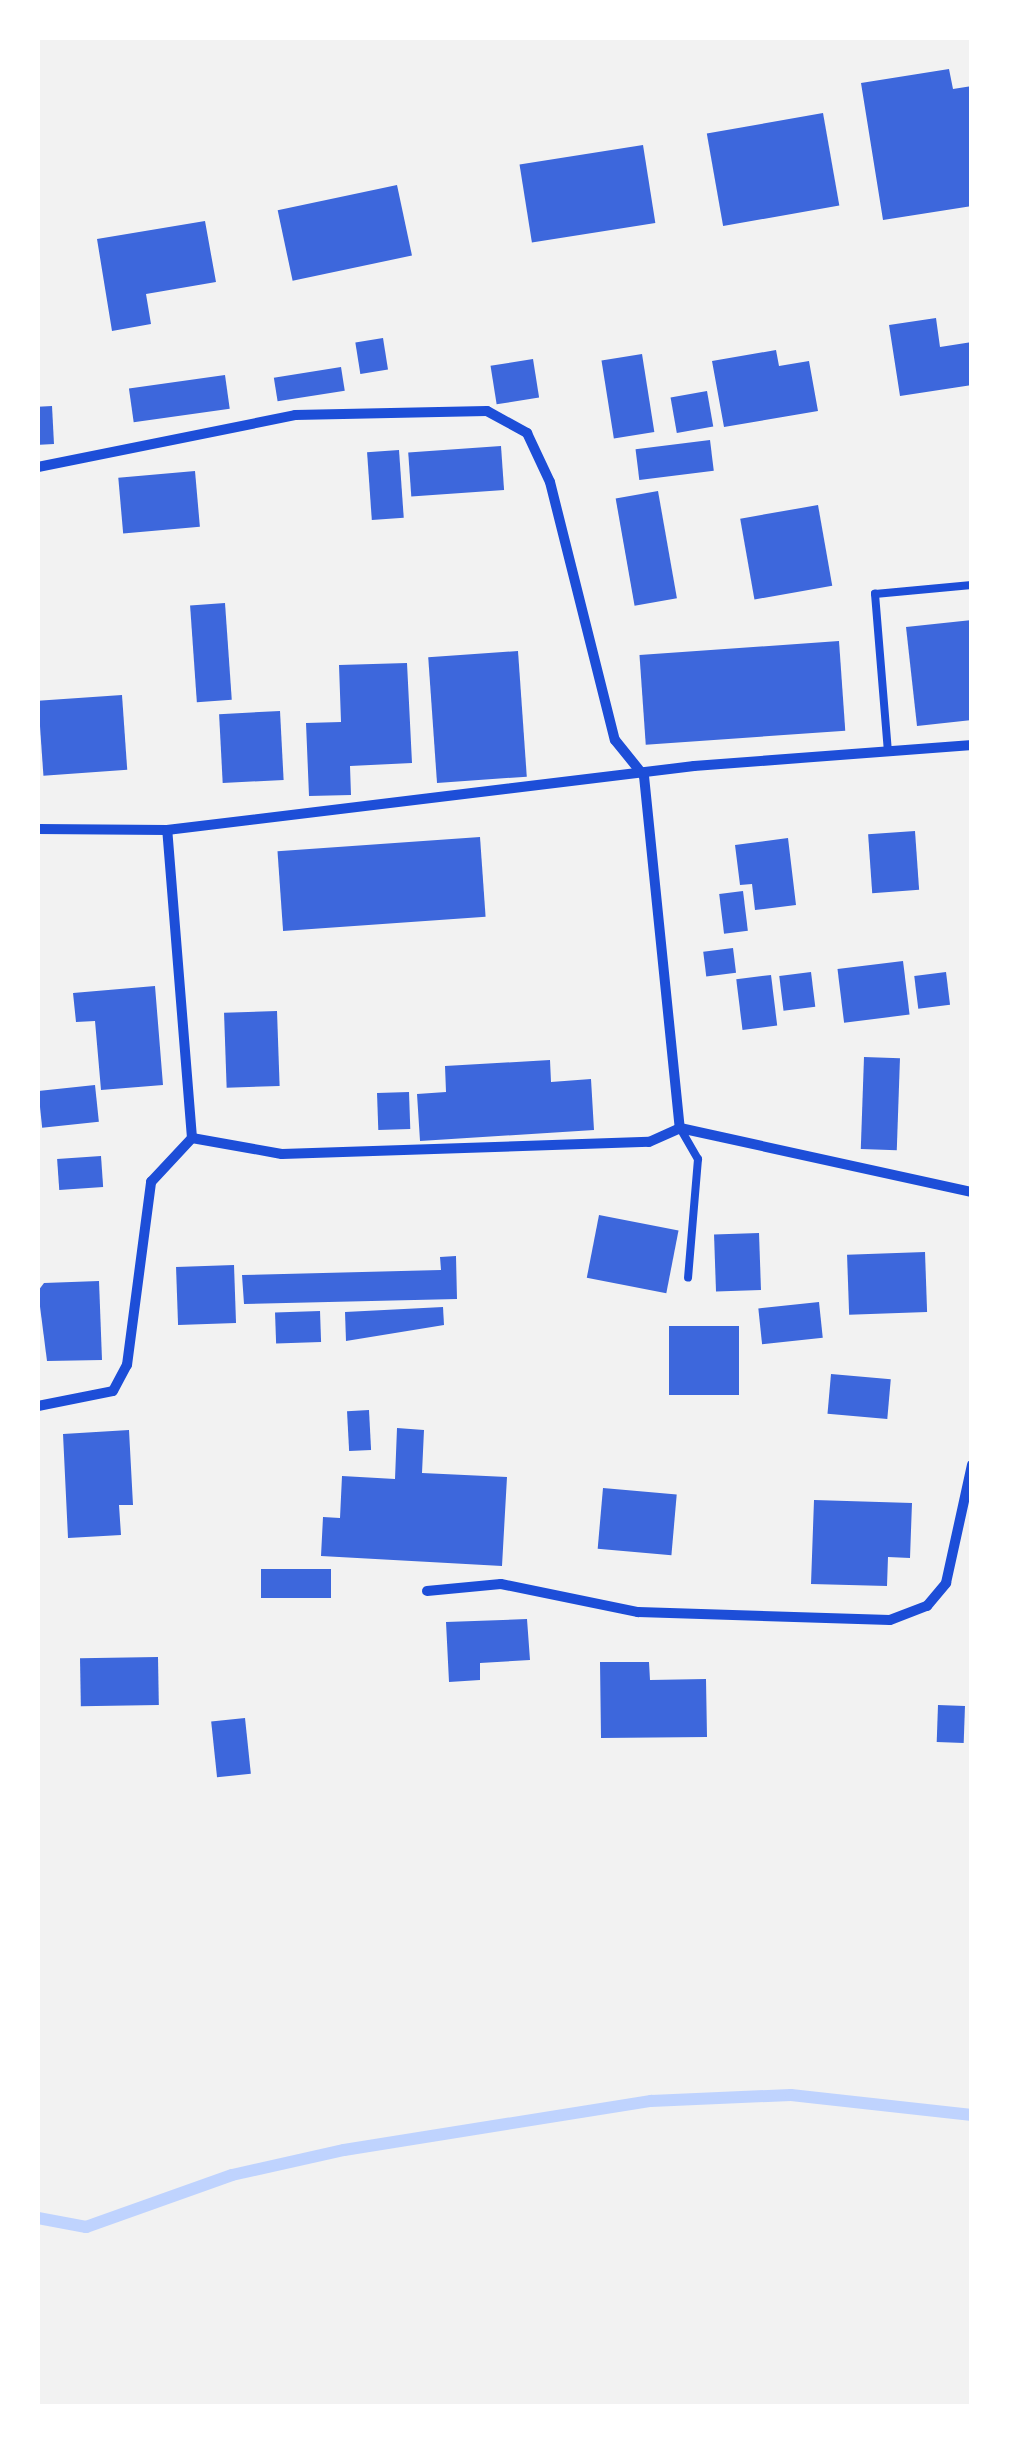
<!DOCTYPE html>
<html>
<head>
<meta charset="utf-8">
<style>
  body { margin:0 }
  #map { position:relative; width:1009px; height:2444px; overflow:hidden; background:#f2f2f2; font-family:"Sofia Sans Condensed",sans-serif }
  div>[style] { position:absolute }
  .stream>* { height:12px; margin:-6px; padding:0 6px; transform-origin:6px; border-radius:6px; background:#bfd3fe }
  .building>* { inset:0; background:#3d67dc; transform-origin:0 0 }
  .service>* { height:8px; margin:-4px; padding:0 4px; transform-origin:4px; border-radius:4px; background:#1d4ed8 }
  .minor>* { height:10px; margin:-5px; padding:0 5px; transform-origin:5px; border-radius:5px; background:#1d4ed8 }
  span { translate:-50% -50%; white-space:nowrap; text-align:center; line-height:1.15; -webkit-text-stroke:9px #fff; paint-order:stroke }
  .frame { position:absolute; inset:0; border:40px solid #fff; pointer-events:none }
</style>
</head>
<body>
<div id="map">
  <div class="stream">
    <i style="left:38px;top:2218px;width:49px;rotate:10.6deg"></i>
    <i style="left:86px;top:2227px;width:155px;rotate:-19.6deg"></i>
    <i style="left:232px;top:2175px;width:115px;rotate:-12.6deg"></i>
    <i style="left:344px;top:2150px;width:311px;rotate:-9.1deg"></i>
    <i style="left:651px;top:2101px;width:140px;rotate:-2.5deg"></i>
    <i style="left:791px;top:2095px;width:182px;rotate:6.3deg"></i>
  </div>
  <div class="building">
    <i style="clip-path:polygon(949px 69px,953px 89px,972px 86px,972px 206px,883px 220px,861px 83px)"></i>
    <i style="left:823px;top:113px;width:94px;height:118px;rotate:80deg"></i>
    <i style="left:643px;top:145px;width:79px;height:125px;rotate:81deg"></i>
    <i style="left:397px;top:185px;width:72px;height:122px;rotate:78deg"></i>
    <i style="clip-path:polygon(205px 221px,216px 282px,146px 294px,151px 324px,112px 331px,97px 239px)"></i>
    <i style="clip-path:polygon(936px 318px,940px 347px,972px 342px,972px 385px,900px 396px,889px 325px)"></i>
    <i style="left:383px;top:338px;width:32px;height:28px;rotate:81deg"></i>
    <i style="clip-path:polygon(776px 350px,779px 366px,809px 361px,818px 411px,724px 427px,712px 361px)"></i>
    <i style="left:642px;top:354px;width:79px;height:41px;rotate:81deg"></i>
    <i style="left:533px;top:359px;width:39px;height:43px;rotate:81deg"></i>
    <i style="left:341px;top:367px;width:24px;height:68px;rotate:81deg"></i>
    <i style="left:225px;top:375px;width:34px;height:97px;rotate:82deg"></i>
    <i style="left:707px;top:391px;width:36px;height:37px;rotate:80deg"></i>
    <i style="left:52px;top:406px;width:38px;height:14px;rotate:87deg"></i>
    <i style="left:710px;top:440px;width:31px;height:75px;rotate:83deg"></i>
    <i style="left:501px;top:446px;width:44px;height:93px;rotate:86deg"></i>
    <i style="left:399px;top:450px;width:68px;height:32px;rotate:86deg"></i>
    <i style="left:195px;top:471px;width:56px;height:77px;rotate:85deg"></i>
    <i style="left:658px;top:491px;width:109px;height:43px;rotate:80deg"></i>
    <i style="left:818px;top:505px;width:82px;height:79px;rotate:80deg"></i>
    <i style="left:225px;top:603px;width:97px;height:35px;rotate:86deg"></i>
    <i style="clip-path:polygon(972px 620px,972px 720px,917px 726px,906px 627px)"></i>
    <i style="left:839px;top:641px;width:90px;height:200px;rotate:86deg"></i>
    <i style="left:518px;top:651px;width:126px;height:90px;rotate:86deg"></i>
    <i style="clip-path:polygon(407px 663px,412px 763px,350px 766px,351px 795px,309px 796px,306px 723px,341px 722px,339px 665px)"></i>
    <i style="left:122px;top:695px;width:75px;height:84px;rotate:86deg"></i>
    <i style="left:280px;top:711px;width:69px;height:61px;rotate:87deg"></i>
    <i style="left:915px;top:831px;width:59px;height:47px;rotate:86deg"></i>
    <i style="left:480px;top:837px;width:80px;height:203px;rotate:86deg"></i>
    <i style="clip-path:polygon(788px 838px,796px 905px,755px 910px,752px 884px,740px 885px,735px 845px)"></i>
    <i style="left:743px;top:891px;width:40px;height:24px;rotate:83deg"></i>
    <i style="left:733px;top:948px;width:25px;height:30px;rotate:83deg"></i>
    <i style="left:903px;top:961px;width:54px;height:66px;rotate:83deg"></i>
    <i style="left:811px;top:972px;width:35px;height:32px;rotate:83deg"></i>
    <i style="left:946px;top:972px;width:33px;height:32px;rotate:83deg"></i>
    <i style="left:771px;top:975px;width:51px;height:35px;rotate:83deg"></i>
    <i style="clip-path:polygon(155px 986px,163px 1085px,101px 1090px,95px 1021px,76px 1022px,73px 993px)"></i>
    <i style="left:277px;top:1011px;width:75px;height:53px;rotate:88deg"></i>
    <i style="left:864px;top:1057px;width:36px;height:92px;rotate:2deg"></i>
    <i style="clip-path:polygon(550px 1060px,551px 1082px,591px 1079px,594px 1130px,420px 1141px,417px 1094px,446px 1092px,445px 1066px)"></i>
    <i style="left:95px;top:1085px;width:37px;height:57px;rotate:84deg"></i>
    <i style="left:409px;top:1092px;width:37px;height:32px;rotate:88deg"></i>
    <i style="left:101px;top:1156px;width:31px;height:44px;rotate:86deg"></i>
    <i style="left:599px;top:1215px;width:81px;height:64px;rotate:11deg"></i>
    <i style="left:759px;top:1233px;width:57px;height:45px;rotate:88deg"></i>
    <i style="left:925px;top:1252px;width:60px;height:78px;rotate:88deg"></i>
    <i style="clip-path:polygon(456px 1256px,457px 1299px,244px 1304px,242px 1275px,441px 1270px,440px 1257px)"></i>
    <i style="left:234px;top:1265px;width:58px;height:58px;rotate:88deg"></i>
    <i style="clip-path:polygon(99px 1281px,102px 1360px,47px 1361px,38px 1291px,44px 1283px)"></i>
    <i style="left:819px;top:1302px;width:36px;height:61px;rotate:84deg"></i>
    <i style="clip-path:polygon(443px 1307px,444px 1325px,346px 1341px,345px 1312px)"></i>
    <i style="left:320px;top:1311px;width:31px;height:45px;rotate:88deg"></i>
    <i style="left:669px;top:1326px;width:70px;height:69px"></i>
    <i style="left:831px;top:1374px;width:60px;height:40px;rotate:5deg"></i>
    <i style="left:369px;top:1410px;width:40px;height:22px;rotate:87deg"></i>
    <i style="clip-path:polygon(397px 1428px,424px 1430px,422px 1473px,507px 1477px,502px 1566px,321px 1556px,323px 1517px,340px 1518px,342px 1476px,395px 1479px)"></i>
    <i style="clip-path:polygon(129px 1430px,133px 1505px,119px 1505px,121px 1535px,68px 1538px,63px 1434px)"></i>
    <i style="left:603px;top:1488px;width:74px;height:61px;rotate:5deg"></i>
    <i style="clip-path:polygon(814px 1500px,912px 1503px,910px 1558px,888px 1557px,887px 1586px,811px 1584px)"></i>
    <i style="left:331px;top:1569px;width:29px;height:70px;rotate:90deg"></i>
    <i style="clip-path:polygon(527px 1619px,530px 1660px,480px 1663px,480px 1680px,449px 1682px,446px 1622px)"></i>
    <i style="left:158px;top:1657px;width:48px;height:78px;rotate:89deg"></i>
    <i style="clip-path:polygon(600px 1662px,649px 1662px,650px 1680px,706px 1679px,707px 1737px,601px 1738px)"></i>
    <i style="left:938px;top:1705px;width:27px;height:37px;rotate:2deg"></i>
    <i style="left:245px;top:1718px;width:56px;height:34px;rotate:84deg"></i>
  </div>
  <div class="service">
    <i style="left:888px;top:752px;width:159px;rotate:-94.7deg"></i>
    <i style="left:875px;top:594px;width:97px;rotate:-5.3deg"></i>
    <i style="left:680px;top:1128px;width:36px;rotate:60deg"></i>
    <i style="left:698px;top:1159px;width:119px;rotate:94.8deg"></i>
  </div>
  <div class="minor">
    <i style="left:38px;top:467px;width:262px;rotate:-11.4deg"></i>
    <i style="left:295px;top:415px;width:192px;rotate:-1.2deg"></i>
    <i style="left:487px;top:411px;width:46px;rotate:28.8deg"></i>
    <i style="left:527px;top:433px;width:54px;rotate:64.9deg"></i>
    <i style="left:550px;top:482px;width:266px;rotate:75.9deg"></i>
    <i style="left:615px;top:740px;width:46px;rotate:51.1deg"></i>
    <i style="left:644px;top:776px;width:354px;rotate:84.2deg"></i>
    <i style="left:38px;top:829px;width:129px;rotate:0.4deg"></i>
    <i style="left:167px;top:830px;width:531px;rotate:-6.92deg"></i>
    <i style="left:694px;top:766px;width:279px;rotate:-4.3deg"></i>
    <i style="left:192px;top:1138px;width:91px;rotate:10.1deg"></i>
    <i style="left:282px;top:1154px;width:367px;rotate:-1.9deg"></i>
    <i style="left:649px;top:1142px;width:34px;rotate:-24deg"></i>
    <i style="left:680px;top:1128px;width:299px;rotate:12.4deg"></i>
    <i style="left:38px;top:1406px;width:76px;rotate:-11.3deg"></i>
    <i style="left:113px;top:1391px;width:30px;rotate:-62deg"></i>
    <i style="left:127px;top:1365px;width:185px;rotate:-82.5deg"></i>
    <i style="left:151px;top:1182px;width:60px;rotate:-47deg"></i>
    <i style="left:192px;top:1138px;width:309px;rotate:-94.6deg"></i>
    <i style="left:427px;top:1591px;width:74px;rotate:-5.4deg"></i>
    <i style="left:501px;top:1584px;width:140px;rotate:11.6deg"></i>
    <i style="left:638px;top:1612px;width:252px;rotate:1.8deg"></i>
    <i style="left:890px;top:1620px;width:40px;rotate:-21deg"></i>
    <i style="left:927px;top:1606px;width:30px;rotate:-50deg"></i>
    <i style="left:946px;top:1583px;width:121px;rotate:-77.6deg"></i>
  </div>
  <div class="frame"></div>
</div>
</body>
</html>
